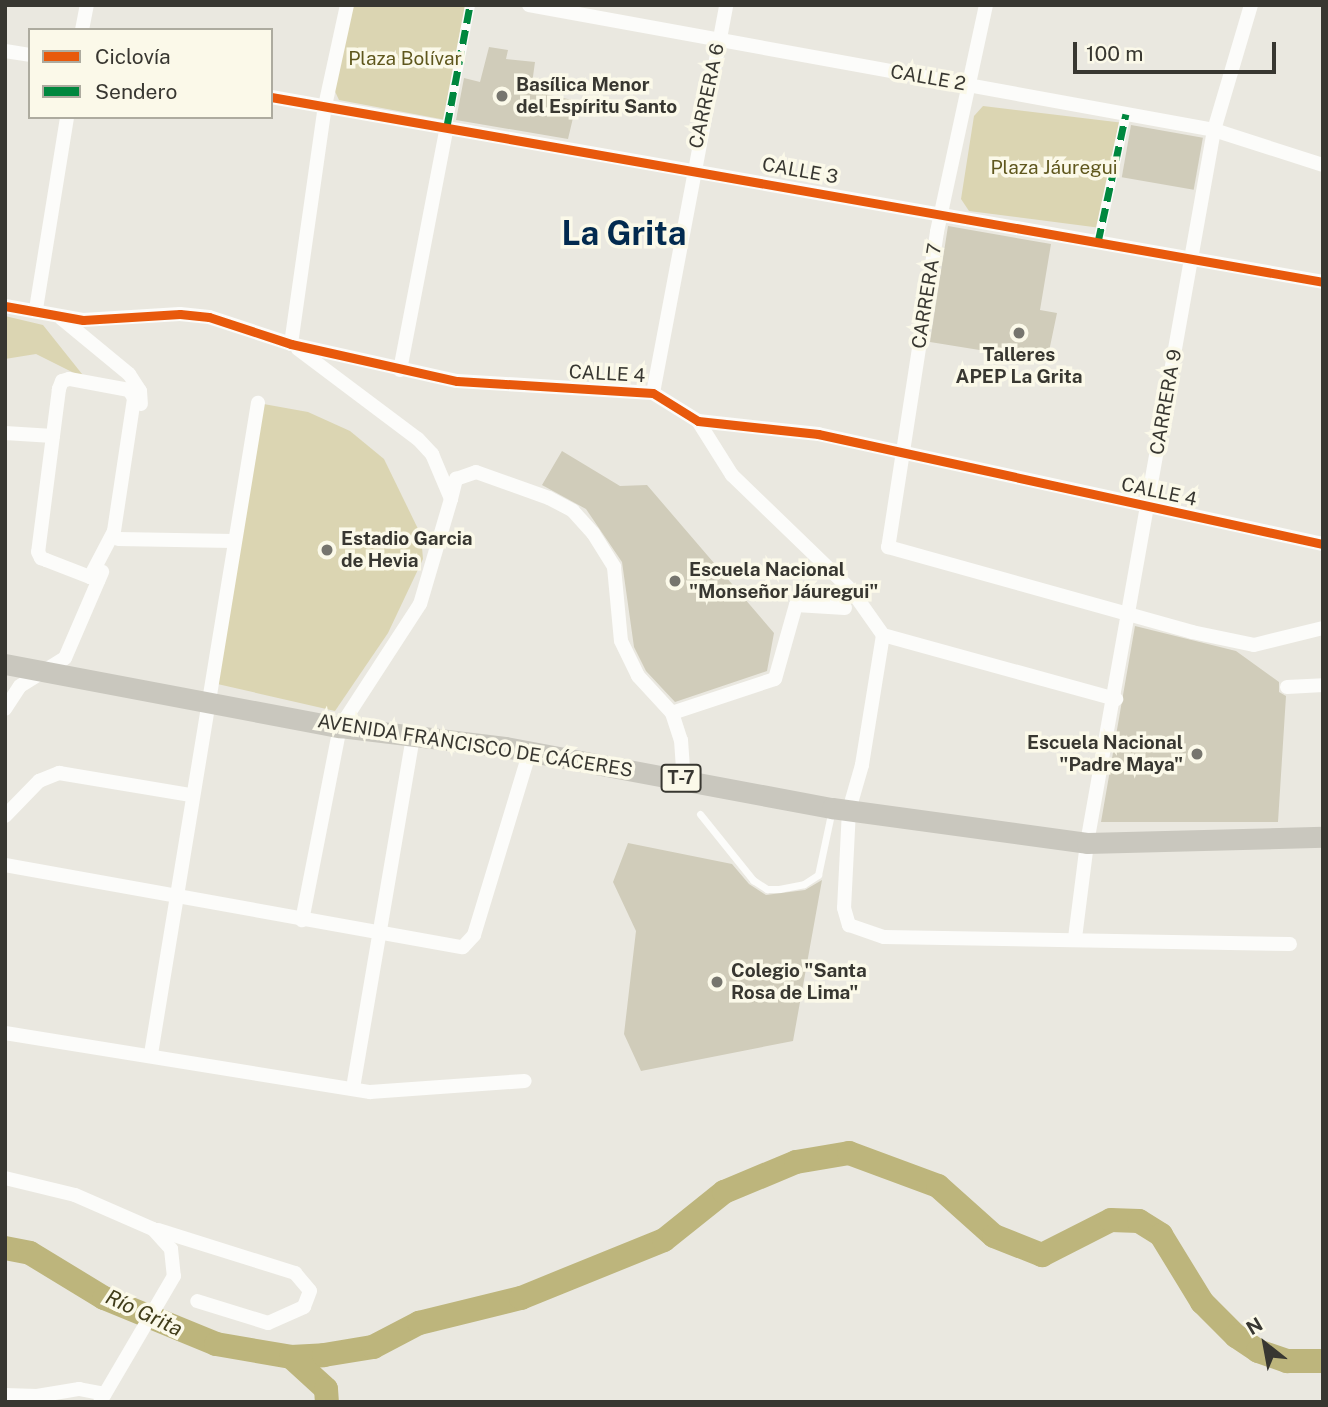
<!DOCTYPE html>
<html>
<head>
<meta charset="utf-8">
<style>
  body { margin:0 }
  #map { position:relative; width:1328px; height:1407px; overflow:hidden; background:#eae8e0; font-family:"Public Sans",sans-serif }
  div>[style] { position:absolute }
  .green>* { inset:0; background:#dbd5b2 }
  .river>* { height:24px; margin:-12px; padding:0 12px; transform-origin:12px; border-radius:12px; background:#bdb57c }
  .building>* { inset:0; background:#d0ccba; transform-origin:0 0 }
  .service>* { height:7px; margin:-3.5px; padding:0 3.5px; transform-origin:3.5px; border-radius:3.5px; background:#fcfcfa }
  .pedestrian>* { height:10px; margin:-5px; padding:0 5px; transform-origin:5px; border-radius:5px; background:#fcfcfa }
  .minor>* { height:14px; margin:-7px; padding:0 7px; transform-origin:7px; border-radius:7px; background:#fcfcfa }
  .primary>* { height:21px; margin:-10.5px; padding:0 10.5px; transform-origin:10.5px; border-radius:10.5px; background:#c9c7be }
  .quiet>* { height:7px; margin-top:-3.5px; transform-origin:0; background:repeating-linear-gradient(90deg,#00873e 0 14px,transparent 0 21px) }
  .cycleway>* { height:9px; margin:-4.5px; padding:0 4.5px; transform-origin:4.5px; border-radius:4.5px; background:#e8590c }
  .dots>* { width:19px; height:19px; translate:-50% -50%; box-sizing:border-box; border:4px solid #fbf9e9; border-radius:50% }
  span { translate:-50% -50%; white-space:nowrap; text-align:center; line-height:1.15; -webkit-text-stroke:7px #fbf9e9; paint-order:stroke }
  .shield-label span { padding:2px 5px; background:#fbf9e9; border:2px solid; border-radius:5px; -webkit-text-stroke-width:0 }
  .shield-label { font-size:18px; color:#383731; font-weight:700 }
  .park-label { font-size:19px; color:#5f571d }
  .street-label { font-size:19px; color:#383731 }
  .poi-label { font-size:19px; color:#383731; font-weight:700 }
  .left { translate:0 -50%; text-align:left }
  .right { translate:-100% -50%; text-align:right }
  .water-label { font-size:21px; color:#403c19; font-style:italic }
  .town-label { font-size:33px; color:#022a4f; font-weight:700 }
  .frame { position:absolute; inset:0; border:7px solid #383731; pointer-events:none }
  .legend { position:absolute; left:28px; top:28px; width:245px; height:91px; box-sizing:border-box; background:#fbf9e9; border:2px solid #adab9f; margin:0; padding:9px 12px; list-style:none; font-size:21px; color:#383731 }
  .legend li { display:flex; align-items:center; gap:14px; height:35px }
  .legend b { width:35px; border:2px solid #adab9f }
  .north { position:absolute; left:1230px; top:1309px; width:70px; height:70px; -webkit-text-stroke:5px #fbf9e9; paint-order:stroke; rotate:329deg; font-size:19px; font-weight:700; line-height:28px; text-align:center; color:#383731 }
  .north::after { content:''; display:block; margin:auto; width:24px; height:32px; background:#383731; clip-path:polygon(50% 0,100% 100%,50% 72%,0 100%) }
  .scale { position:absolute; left:1073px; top:42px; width:203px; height:32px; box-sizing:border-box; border:4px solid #383731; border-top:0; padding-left:9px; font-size:21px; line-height:24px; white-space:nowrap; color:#383731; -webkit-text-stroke:5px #fbf9e9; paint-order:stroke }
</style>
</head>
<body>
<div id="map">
  <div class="green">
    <i style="clip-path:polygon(351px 5px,470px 5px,446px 120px,339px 100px,333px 87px)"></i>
    <i style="clip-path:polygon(983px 106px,1124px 123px,1101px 228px,969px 211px,961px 199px,974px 116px)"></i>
    <i style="clip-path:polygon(5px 316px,43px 325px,86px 379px,36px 354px,5px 359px)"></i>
    <i style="clip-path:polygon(258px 403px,308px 412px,350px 431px,384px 459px,421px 535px,423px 559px,388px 633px,335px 711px,213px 683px)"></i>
  </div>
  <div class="river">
    <i style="left:5px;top:1248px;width:25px;rotate:11deg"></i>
    <i style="left:30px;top:1253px;width:87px;rotate:31.3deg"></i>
    <i style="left:104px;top:1298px;width:121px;rotate:22.3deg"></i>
    <i style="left:216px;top:1344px;width:76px;rotate:9.8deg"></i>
    <i style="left:291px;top:1357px;width:33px;rotate:-3deg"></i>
    <i style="left:324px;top:1355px;width:50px;rotate:-9.3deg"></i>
    <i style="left:373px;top:1347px;width:52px;rotate:-27.6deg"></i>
    <i style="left:419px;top:1323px;width:105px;rotate:-13.8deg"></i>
    <i style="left:521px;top:1298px;width:154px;rotate:-22.1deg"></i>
    <i style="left:664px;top:1240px;width:77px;rotate:-38.7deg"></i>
    <i style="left:724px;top:1192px;width:78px;rotate:-22.6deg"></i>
    <i style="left:796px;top:1162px;width:54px;rotate:-9.6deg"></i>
    <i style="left:849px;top:1153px;width:95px;rotate:20.3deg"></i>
    <i style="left:938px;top:1186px;width:75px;rotate:41.8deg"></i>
    <i style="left:994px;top:1236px;width:52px;rotate:21.6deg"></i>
    <i style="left:1042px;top:1255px;width:77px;rotate:-26.9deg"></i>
    <i style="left:1111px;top:1220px;width:28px;rotate:2deg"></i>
    <i style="left:1139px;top:1221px;width:26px;rotate:32deg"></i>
    <i style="left:1161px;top:1235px;width:79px;rotate:58.5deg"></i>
    <i style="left:1202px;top:1302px;width:48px;rotate:45deg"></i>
    <i style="left:1236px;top:1336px;width:27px;rotate:34deg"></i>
    <i style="left:1258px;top:1351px;width:31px;rotate:19deg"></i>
    <i style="left:1287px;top:1361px;width:36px"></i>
    <i style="left:291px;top:1357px;width:47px;rotate:42.4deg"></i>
    <i style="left:326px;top:1389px;width:13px;rotate:86deg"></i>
  </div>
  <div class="building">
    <i style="clip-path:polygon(489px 47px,508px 50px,506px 59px,535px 62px,531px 91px,577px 101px,568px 139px,456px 120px,464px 78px,480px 82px)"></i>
    <i style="left:1131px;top:125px;width:73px;height:53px;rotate:10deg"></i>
    <i style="clip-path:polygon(948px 226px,1051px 244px,1040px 310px,1057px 313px,1047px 361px,930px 342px)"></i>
    <i style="clip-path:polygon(562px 451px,620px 486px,647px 485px,774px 633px,767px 671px,675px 702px,646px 671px,634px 647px,622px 562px,586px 509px,542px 485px)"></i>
    <i style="clip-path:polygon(1135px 626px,1236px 651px,1279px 682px,1279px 692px,1286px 696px,1278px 822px,1101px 822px)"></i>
    <i style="clip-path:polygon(628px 843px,732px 864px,749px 884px,766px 895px,805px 890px,822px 880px,793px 1041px,641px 1071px,624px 1034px,636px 931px,613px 882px)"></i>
  </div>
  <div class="service">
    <i style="left:700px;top:814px;width:85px;rotate:51.2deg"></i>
    <i style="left:753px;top:880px;width:17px;rotate:33deg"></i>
    <i style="left:767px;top:889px;width:12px"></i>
    <i style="left:779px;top:889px;width:25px;rotate:-11deg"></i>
    <i style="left:804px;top:884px;width:17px;rotate:-33deg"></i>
    <i style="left:818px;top:875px;width:67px;rotate:-78deg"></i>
  </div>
  <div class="pedestrian">
    <i style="left:447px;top:126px;width:123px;rotate:-79.2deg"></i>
    <i style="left:1098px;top:242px;width:131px;rotate:-77.7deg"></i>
  </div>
  <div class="minor">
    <i style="left:529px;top:5px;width:696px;rotate:10.34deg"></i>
    <i style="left:1214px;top:130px;width:114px;rotate:17.8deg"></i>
    <i style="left:986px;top:5px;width:232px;rotate:102.2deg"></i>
    <i style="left:937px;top:232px;width:319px;rotate:98.8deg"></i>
    <i style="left:888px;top:547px;width:316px;rotate:15.6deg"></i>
    <i style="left:1192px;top:632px;width:63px;rotate:11.8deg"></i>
    <i style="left:1254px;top:645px;width:71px;rotate:-13.8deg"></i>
    <i style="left:82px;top:30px;width:25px;rotate:-79deg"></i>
    <i style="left:5px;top:51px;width:25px;rotate:9deg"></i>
    <i style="left:271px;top:97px;width:1068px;rotate:9.97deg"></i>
    <i style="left:5px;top:306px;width:79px;rotate:10.2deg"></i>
    <i style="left:83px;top:320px;width:97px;rotate:-3.5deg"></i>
    <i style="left:180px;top:314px;width:29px;rotate:6deg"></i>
    <i style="left:209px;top:317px;width:86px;rotate:18.2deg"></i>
    <i style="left:291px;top:344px;width:170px;rotate:12.6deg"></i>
    <i style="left:457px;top:381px;width:196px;rotate:3.5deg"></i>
    <i style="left:653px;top:393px;width:53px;rotate:31.9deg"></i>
    <i style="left:698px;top:421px;width:121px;rotate:6.2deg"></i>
    <i style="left:818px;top:434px;width:517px;rotate:12.29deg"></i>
    <i style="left:36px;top:309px;width:194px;rotate:-80.8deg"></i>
    <i style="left:61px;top:318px;width:88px;rotate:39.5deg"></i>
    <i style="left:129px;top:374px;width:20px;rotate:57deg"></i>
    <i style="left:140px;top:391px;width:13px;rotate:86deg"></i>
    <i style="left:291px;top:344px;width:240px;rotate:-81.9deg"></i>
    <i style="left:325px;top:106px;width:103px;rotate:-77.7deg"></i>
    <i style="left:298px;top:349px;width:150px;rotate:36.9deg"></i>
    <i style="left:418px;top:439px;width:21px;rotate:47deg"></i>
    <i style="left:432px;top:454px;width:49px;rotate:67.1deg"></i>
    <i style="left:451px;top:499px;width:109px;rotate:106.4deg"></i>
    <i style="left:420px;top:604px;width:147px;rotate:123deg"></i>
    <i style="left:340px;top:727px;width:197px;rotate:101.1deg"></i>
    <i style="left:400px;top:370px;width:248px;rotate:-79.1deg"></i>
    <i style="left:653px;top:393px;width:395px;rotate:-79.3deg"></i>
    <i style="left:698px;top:421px;width:64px;rotate:57.8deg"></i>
    <i style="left:732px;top:475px;width:167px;rotate:44deg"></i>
    <i style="left:852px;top:591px;width:54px;rotate:54.8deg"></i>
    <i style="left:883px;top:635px;width:242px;rotate:15.4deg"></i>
    <i style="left:5px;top:433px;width:48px;rotate:3.6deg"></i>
    <i style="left:451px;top:499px;width:21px;rotate:-76deg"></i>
    <i style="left:456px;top:479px;width:21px;rotate:-19deg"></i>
    <i style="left:476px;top:472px;width:77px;rotate:19.6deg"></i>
    <i style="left:549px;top:498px;width:27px;rotate:28deg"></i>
    <i style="left:573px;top:511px;width:30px;rotate:48deg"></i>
    <i style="left:593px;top:533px;width:40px;rotate:58deg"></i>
    <i style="left:614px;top:567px;width:74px;rotate:84.6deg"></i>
    <i style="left:621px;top:641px;width:39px;rotate:64deg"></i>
    <i style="left:638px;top:676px;width:50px;rotate:47.4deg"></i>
    <i style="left:672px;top:713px;width:28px;rotate:72deg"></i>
    <i style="left:681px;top:740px;width:39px;rotate:86deg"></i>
    <i style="left:118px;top:539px;width:115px;rotate:1deg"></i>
    <i style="left:90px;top:577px;width:52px;rotate:-62.4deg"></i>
    <i style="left:114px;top:531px;width:134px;rotate:-81.4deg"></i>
    <i style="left:134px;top:398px;width:9px;rotate:-122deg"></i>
    <i style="left:129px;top:390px;width:61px;rotate:-169.6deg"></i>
    <i style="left:69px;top:379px;width:7px;rotate:164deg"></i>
    <i style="left:62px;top:381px;width:9px;rotate:111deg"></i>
    <i style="left:59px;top:389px;width:164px;rotate:97.3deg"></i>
    <i style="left:38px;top:552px;width:7px;rotate:63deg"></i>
    <i style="left:41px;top:558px;width:5px;rotate:22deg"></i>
    <i style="left:46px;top:560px;width:47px;rotate:21.1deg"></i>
    <i style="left:90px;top:577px;width:9px;rotate:21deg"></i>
    <i style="left:883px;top:635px;width:132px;rotate:99.2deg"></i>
    <i style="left:862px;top:765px;width:47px;rotate:106.1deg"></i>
    <i style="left:849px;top:810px;width:98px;rotate:92.9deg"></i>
    <i style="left:844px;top:908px;width:18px;rotate:74deg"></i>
    <i style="left:849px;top:925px;width:37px;rotate:19deg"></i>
    <i style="left:884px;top:937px;width:406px;rotate:1deg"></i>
    <i style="left:1287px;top:687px;width:36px;rotate:-3deg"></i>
    <i style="left:5px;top:709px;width:27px;rotate:-57deg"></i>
    <i style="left:20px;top:686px;width:53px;rotate:-31.9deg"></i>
    <i style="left:65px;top:658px;width:94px;rotate:-66.7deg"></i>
    <i style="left:672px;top:713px;width:108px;rotate:-18.3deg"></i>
    <i style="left:775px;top:679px;width:77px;rotate:-74.2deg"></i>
    <i style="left:796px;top:605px;width:49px;rotate:3.5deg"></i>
    <i style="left:5px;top:816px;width:49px;rotate:-45.8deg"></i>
    <i style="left:39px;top:781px;width:22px;rotate:-22deg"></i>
    <i style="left:59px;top:773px;width:134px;rotate:9.5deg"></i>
    <i style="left:5px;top:865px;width:465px;rotate:10.2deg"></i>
    <i style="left:463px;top:947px;width:16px;rotate:-47deg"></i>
    <i style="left:474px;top:935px;width:192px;rotate:-73.1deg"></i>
    <i style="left:1075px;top:938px;width:96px;rotate:-82.8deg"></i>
    <i style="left:1087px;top:843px;width:724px;rotate:-79.9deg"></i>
    <i style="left:1214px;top:130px;width:130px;rotate:-73.5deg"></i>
    <i style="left:5px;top:1033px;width:370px;rotate:9.2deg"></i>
    <i style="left:370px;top:1092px;width:155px;rotate:-4.1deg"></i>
    <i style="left:151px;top:1054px;width:660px;rotate:-80.67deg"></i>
    <i style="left:353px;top:1088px;width:357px;rotate:-80.3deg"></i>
    <i style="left:5px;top:1178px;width:72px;rotate:13.7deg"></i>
    <i style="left:75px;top:1195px;width:85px;rotate:23.6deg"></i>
    <i style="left:153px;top:1229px;width:27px;rotate:48deg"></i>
    <i style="left:171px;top:1249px;width:27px;rotate:84deg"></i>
    <i style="left:174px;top:1276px;width:146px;rotate:120.4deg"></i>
    <i style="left:158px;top:1230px;width:144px;rotate:17.4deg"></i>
    <i style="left:295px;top:1273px;width:23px;rotate:50deg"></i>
    <i style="left:310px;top:1291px;width:17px;rotate:111deg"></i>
    <i style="left:304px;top:1307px;width:39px;rotate:156deg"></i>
    <i style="left:268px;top:1323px;width:74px;rotate:-162.8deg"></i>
    <i style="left:5px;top:1395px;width:32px;rotate:2deg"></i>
    <i style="left:37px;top:1396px;width:43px;rotate:-9.5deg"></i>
    <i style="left:79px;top:1389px;width:26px;rotate:11deg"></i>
  </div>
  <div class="primary">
    <i style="left:5px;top:664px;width:341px;rotate:10.7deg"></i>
    <i style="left:340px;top:727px;width:166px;rotate:6.9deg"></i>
    <i style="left:505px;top:747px;width:333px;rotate:10.6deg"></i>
    <i style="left:832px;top:808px;width:257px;rotate:7.8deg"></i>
    <i style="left:1087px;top:843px;width:236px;rotate:-1.5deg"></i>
  </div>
  <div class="quiet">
    <i style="left:447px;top:126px;width:123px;rotate:-79.2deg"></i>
    <i style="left:1098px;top:242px;width:131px;rotate:-77.7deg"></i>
  </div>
  <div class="cycleway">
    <i style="left:271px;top:97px;width:1068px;rotate:9.97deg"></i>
    <i style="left:5px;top:306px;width:79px;rotate:10.2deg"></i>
    <i style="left:83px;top:320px;width:97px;rotate:-3.5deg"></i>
    <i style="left:180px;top:314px;width:29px;rotate:6deg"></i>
    <i style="left:209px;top:317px;width:86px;rotate:18.2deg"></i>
    <i style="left:291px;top:344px;width:170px;rotate:12.6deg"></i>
    <i style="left:457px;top:381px;width:196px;rotate:3.5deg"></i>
    <i style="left:653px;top:393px;width:53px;rotate:31.9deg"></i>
    <i style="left:698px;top:421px;width:121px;rotate:6.2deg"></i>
    <i style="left:818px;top:434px;width:517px;rotate:12.29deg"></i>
  </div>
  <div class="dots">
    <i style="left:502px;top:96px;background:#76756e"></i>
    <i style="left:1019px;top:333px;background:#76756e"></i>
    <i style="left:327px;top:550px;background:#76756e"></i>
    <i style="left:675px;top:581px;background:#76756e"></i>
    <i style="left:1197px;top:754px;background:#76756e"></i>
    <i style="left:717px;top:982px;background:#76756e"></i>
  </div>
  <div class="shield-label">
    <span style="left:681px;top:778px">T-7</span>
  </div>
  <div class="park-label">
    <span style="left:405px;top:59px">Plaza Bolívar</span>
    <span style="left:1054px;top:168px">Plaza Jáuregui</span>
  </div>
  <div class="street-label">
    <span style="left:928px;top:78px;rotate:10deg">CALLE 2</span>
    <span style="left:707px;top:96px;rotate:-78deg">CARRERA 6</span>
    <span style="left:800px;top:171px;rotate:10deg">CALLE 3</span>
    <span style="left:927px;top:296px;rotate:-81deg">CARRERA 7</span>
    <span style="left:607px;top:374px;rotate:3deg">CALLE 4</span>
    <span style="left:1166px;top:402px;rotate:-80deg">CARRERA 9</span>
    <span style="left:1159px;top:492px;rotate:12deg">CALLE 4</span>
    <span style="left:475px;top:746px;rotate:9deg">AVENIDA FRANCISCO DE CÁCERES</span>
  </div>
  <div class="poi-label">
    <span class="left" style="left:516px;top:96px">Basílica Menor<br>del Espíritu Santo</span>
    <span style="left:1019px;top:366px">Talleres<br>APEP La Grita</span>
    <span class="left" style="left:341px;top:550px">Estadio Garcia<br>de Hevia</span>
    <span class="left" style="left:689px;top:581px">Escuela Nacional<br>"Monseñor Jáuregui"</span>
    <span class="right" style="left:1183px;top:754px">Escuela Nacional<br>"Padre Maya"</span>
    <span class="left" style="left:731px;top:982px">Colegio "Santa<br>Rosa de Lima"</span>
  </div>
  <div class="water-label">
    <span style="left:144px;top:1313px;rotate:25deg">Río Grita</span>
  </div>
  <div class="town-label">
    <span style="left:624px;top:234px">La Grita</span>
  </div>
  <div class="frame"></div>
  <ul class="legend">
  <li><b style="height:9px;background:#e8590c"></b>Ciclovía</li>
  <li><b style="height:9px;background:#00873e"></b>Sendero</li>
  </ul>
  <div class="north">N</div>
  <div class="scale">100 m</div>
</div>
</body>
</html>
